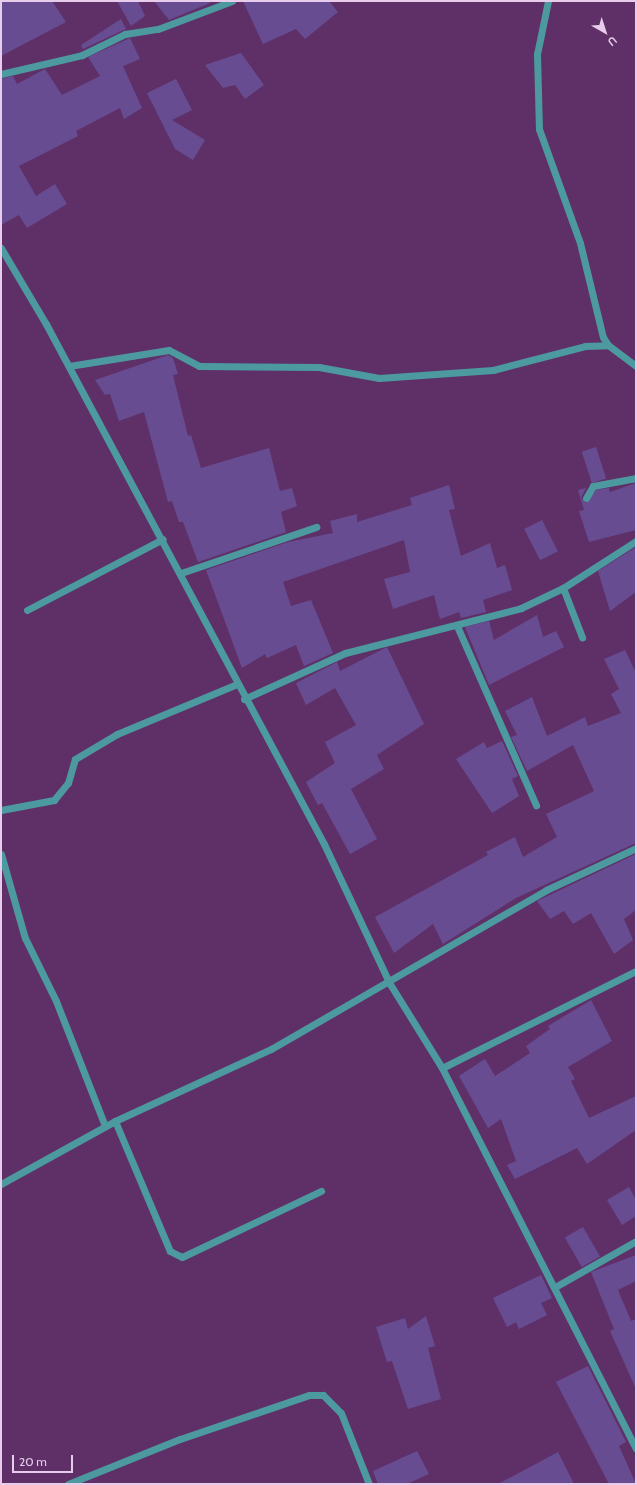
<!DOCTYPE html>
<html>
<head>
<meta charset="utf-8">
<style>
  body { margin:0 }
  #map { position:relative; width:637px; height:1485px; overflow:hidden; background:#5f3068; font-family:Cabin,sans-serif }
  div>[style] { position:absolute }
  .building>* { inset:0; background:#674c91; transform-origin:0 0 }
  .minor>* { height:7px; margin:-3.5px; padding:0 3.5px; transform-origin:3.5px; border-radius:3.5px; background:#4c9a9f }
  span { translate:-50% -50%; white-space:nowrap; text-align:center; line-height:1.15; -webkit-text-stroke:3px #5f3068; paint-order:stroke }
  .frame { position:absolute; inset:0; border:2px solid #e7ccec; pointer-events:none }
  .north { position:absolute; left:585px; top:12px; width:40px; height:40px; -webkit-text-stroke:3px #5f3068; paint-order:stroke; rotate:141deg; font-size:11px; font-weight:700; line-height:16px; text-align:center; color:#e7ccec }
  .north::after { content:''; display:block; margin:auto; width:14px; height:18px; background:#e7ccec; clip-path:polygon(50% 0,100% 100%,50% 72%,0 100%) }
  .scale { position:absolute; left:12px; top:1455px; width:61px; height:18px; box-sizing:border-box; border:2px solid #e7ccec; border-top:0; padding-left:5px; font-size:12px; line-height:14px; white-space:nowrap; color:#e7ccec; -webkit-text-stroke:3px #5f3068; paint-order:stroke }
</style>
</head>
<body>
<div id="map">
  <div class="building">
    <i style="clip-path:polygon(1px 1px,52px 1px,66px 22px,1px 56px)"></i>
    <i style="clip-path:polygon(117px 1px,138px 1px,145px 16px,131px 26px)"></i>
    <i style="clip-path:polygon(154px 1px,210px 1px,210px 3px,169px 20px)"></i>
    <i style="clip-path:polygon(243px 1px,329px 1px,338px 12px,305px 39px,296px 29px,263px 44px)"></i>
    <i style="clip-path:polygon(121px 19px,126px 29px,83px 49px,81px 45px)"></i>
    <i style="clip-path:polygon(130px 38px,140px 59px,123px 66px,142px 108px,124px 119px,120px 108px,76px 131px,78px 136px,19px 166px,36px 196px,55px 184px,67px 204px,27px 228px,19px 215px,1px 225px,1px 79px,13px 76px,17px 84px,45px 69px,62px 95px,100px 76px,88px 57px)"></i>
    <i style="clip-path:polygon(241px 53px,264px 85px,245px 99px,235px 85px,223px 88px,205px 65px)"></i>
    <i style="clip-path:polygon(176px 79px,192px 110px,172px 120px,205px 140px,193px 160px,175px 149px,147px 93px)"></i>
    <i style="clip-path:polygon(168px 355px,173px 358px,178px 374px,173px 375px,188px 436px,191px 435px,201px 468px,269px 448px,280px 491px,292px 488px,297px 506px,281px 512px,286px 532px,198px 562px,183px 522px,179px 522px,172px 501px,168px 502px,144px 412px,119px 421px,110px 394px,105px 395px,95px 380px)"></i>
    <i style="left:596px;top:447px;width:33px;height:15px;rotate:72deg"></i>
    <i style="clip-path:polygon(636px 483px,636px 530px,589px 542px,579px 511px,584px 510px,578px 490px,586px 488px,581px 498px,586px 503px,596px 490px,609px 488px,610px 492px)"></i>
    <i style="clip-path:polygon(449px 485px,455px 509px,449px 510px,461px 556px,490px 543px,497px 568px,505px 565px,512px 590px,483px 600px,486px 612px,461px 618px,459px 612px,440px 619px,434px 595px,393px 609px,384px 579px,410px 572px,404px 540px,283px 582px,291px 606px,311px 600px,333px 653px,304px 666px,296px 645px,267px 658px,265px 654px,242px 668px,206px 570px,288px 542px,333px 533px,330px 521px,357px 514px,357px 522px,412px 505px,410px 498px)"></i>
    <i style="left:542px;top:520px;width:35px;height:20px;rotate:63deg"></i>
    <i style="clip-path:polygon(636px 547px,636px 592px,610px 611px,598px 571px)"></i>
    <i style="clip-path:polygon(537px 615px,543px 637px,556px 631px,564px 647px,489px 685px,465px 627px,489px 621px,494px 640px)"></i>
    <i style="clip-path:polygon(387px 647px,424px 724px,377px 755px,384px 769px,351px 789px,377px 839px,350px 854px,322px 803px,318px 805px,306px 782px,335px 763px,325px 742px,356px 725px,335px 688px,306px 705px,296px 683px,337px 662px,340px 671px)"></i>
    <i style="clip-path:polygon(625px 650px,636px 673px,636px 843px,516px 898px,443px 944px,433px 924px,394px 953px,375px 917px,488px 855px,486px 852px,515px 837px,523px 857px,557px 837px,546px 814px,594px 791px,573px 745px,527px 771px,511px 737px,517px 735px,505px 711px,532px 697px,547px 736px,585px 717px,588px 726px,621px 713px,611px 694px,619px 689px,604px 659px)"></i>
    <i style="clip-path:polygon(502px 741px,518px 776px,512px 779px,519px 796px,492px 813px,456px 759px,484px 742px,487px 748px)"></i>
    <i style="clip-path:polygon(636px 854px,636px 910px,624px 919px,633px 940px,614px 954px,591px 913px,573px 924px,564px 911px,550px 919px,537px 901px)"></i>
    <i style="clip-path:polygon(591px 1000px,612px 1041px,568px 1067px,575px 1079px,571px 1081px,589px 1118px,636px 1096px,636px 1130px,587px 1164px,577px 1148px,515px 1179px,507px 1165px,516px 1161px,501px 1119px,488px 1128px,459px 1076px,485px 1059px,495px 1076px,530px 1053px,526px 1046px,550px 1029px,548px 1026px)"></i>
    <i style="clip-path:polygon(629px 1187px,636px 1200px,636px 1216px,622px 1225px,607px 1200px)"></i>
    <i style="left:583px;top:1227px;width:34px;height:21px;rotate:60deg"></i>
    <i style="clip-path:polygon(636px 1255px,636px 1281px,618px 1290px,631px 1321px,636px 1319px,636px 1389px,610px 1331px,614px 1329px,591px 1272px)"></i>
    <i style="clip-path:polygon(541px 1275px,552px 1298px,541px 1303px,547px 1315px,519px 1329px,516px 1322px,507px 1327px,493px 1298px)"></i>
    <i style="clip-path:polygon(426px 1316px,435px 1346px,428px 1348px,441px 1399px,408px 1409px,392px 1361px,387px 1362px,376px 1327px,405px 1318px,408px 1329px)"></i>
    <i style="clip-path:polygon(588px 1366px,626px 1442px,619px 1446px,636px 1484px,609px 1484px,556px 1382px)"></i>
    <i style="clip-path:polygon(417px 1451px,429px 1474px,407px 1484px,378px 1484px,373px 1471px)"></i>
    <i style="clip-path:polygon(558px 1452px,574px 1484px,498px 1484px)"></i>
  </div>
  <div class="minor">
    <i style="left:548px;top:1px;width:54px;rotate:101.7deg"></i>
    <i style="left:537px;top:54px;width:75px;rotate:88.5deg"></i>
    <i style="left:539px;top:129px;width:121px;rotate:70.2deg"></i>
    <i style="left:580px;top:243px;width:97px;rotate:76.3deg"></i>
    <i style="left:603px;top:337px;width:9px;rotate:58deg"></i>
    <i style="left:608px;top:345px;width:35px;rotate:37deg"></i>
    <i style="left:1px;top:74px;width:83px;rotate:-13.2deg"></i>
    <i style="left:82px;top:55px;width:48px;rotate:-26deg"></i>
    <i style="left:125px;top:34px;width:33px;rotate:-9deg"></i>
    <i style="left:158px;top:29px;width:79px;rotate:-20.7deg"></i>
    <i style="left:1px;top:248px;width:88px;rotate:59.4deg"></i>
    <i style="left:46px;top:324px;width:590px;rotate:61.87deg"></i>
    <i style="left:324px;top:844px;width:155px;rotate:64.8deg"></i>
    <i style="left:390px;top:984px;width:99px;rotate:58.2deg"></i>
    <i style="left:442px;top:1068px;width:427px;rotate:63deg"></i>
    <i style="left:69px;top:366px;width:101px;rotate:-9.1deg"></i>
    <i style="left:169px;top:350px;width:34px;rotate:28deg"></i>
    <i style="left:199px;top:366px;width:120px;rotate:0.5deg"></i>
    <i style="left:319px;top:367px;width:61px;rotate:10.4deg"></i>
    <i style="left:379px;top:378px;width:114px;rotate:-4deg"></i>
    <i style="left:493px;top:370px;width:95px;rotate:-14.6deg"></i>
    <i style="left:585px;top:346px;width:23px;rotate:-2deg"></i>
    <i style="left:586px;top:498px;width:14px;rotate:-60deg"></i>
    <i style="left:593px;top:486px;width:44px;rotate:-10.5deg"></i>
    <i style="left:181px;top:573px;width:143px;rotate:-18.8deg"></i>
    <i style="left:563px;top:588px;width:53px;rotate:68.8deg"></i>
    <i style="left:27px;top:610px;width:153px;rotate:-27.6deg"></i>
    <i style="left:457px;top:626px;width:196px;rotate:66.2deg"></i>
    <i style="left:244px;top:699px;width:111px;rotate:-24.5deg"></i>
    <i style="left:345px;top:653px;width:182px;rotate:-14.3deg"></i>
    <i style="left:521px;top:608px;width:47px;rotate:-25.5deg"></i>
    <i style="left:563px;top:588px;width:87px;rotate:-32.8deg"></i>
    <i style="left:1px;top:810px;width:54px;rotate:-10.7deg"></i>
    <i style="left:54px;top:800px;width:22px;rotate:-51deg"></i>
    <i style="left:68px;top:783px;width:25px;rotate:-74deg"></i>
    <i style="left:75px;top:759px;width:49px;rotate:-30.8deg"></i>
    <i style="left:117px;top:734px;width:130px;rotate:-22.6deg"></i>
    <i style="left:1px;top:854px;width:87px;rotate:74.1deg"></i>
    <i style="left:25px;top:938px;width:70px;rotate:63.8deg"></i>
    <i style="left:56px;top:1001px;width:134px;rotate:68.6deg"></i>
    <i style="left:442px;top:1068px;width:217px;rotate:-26.6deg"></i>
    <i style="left:115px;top:1121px;width:141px;rotate:67.1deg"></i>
    <i style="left:170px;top:1251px;width:13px;rotate:27deg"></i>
    <i style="left:182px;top:1257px;width:154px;rotate:-25.4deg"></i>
    <i style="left:1px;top:1184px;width:130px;rotate:-28.9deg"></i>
    <i style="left:115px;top:1121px;width:172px;rotate:-24.8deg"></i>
    <i style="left:271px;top:1049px;width:318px;rotate:-30deg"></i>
    <i style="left:546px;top:890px;width:99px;rotate:-25deg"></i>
    <i style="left:555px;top:1287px;width:93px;rotate:-29.6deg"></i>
    <i style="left:68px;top:1484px;width:121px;rotate:-21.9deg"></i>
    <i style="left:180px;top:1439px;width:136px;rotate:-18.8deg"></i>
    <i style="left:309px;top:1395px;width:14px"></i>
    <i style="left:323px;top:1395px;width:25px;rotate:45deg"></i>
    <i style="left:341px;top:1413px;width:76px;rotate:68.5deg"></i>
  </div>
  <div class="frame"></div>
  <div class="north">U</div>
  <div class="scale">20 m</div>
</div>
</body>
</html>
